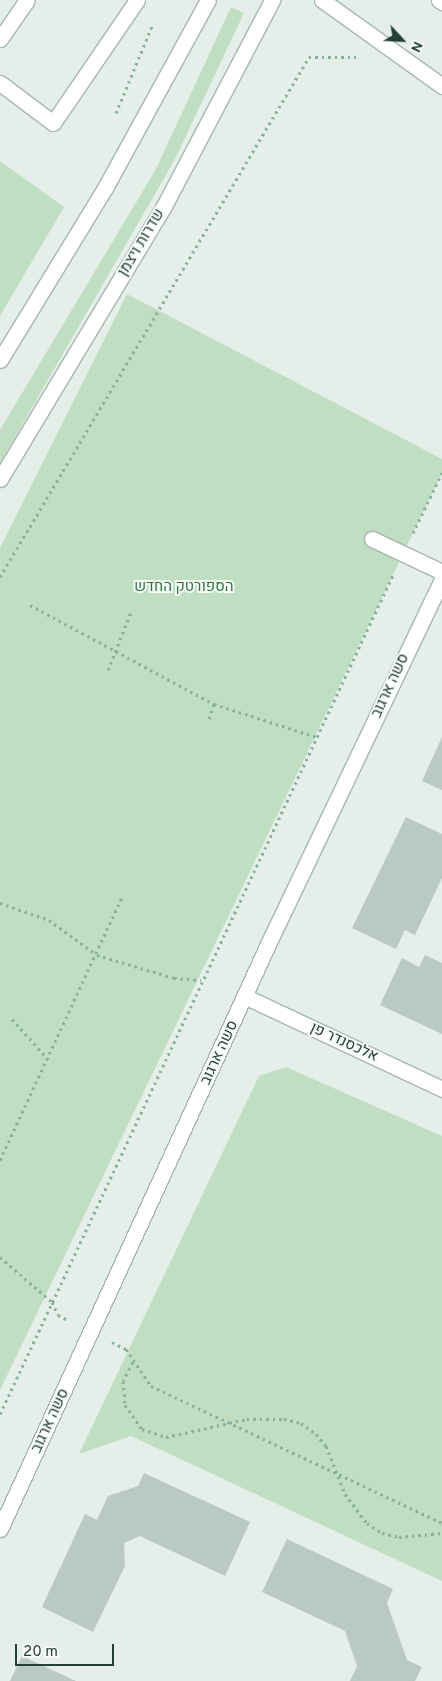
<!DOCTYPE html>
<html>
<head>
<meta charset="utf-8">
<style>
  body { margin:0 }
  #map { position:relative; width:442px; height:1681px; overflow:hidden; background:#e5eee9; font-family:Overpass,Heebo,sans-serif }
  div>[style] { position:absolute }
  .green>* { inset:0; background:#bfdec2 }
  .building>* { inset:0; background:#bac9c1 }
  .path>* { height:3px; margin-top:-1.5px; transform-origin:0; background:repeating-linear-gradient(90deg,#87b19c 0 2.5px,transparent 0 6.5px) }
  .roads { filter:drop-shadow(1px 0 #a7b6af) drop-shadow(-1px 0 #a7b6af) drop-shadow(0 1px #a7b6af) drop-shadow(0 -1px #a7b6af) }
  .lane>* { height:15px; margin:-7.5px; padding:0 7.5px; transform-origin:7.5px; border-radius:7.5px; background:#fff }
  .street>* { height:15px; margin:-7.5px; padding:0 7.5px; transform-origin:7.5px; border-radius:7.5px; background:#fff }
  .secondary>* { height:15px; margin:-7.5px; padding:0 7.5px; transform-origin:7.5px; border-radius:7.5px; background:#fff }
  span { translate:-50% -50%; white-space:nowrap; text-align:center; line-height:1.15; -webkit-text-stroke:4px #f6faf7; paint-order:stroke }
  .street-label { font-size:15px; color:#244034 }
  .park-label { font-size:15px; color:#2f763e }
  .north { position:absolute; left:377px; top:15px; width:50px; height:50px; -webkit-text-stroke:4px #f6faf7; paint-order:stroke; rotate:115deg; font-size:14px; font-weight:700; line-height:20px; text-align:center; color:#244034 }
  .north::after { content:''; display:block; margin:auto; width:18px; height:22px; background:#244034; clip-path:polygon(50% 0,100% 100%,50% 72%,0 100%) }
  .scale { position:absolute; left:15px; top:1644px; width:99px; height:22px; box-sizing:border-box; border:2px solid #244034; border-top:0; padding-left:6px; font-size:15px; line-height:18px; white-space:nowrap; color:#244034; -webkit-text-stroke:4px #f6faf7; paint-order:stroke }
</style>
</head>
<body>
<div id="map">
  <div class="green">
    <i style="clip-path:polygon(231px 7px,244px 13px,174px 161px,0 463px,0 430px,156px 169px)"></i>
    <i style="clip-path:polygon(0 161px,64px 207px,0 316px)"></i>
    <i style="clip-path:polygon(127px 294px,442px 459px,442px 473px,0 1390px,0 548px)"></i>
    <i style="clip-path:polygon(286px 1067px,442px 1136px,442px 1581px,131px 1436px,79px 1454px,259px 1076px)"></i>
  </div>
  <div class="building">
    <i style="clip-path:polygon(442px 737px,442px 790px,422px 781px)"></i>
    <i style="clip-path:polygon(406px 817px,442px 834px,442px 878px,415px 935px,405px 930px,396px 949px,352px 928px)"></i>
    <i style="clip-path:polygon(425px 955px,442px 963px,442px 1034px,380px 1005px,402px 958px,419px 967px)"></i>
    <i style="clip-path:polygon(144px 1473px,250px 1522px,225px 1576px,140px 1536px,124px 1543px,125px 1566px,93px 1632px,42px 1607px,85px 1514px,97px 1520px,108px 1496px,138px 1486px)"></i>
    <i style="clip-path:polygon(287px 1539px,393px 1589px,387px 1603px,407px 1660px,422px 1667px,415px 1681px,350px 1681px,357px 1666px,345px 1631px,262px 1592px)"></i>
    <i style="clip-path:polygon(22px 1656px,76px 1681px,10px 1681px)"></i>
  </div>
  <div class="path">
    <i style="left:116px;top:113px;width:94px;rotate:-67.5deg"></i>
    <i style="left:413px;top:533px;width:67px;rotate:-64.2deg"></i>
    <i style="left:0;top:577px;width:605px;rotate:-59.28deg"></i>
    <i style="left:309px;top:57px;width:47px"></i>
    <i style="left:30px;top:605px;width:209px;rotate:28.3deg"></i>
    <i style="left:214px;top:704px;width:19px;rotate:108deg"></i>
    <i style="left:108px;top:670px;width:62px;rotate:-68.4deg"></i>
    <i style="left:214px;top:704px;width:108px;rotate:17.8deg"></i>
    <i style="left:0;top:903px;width:52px;rotate:19.1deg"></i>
    <i style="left:49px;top:920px;width:59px;rotate:36.1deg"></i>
    <i style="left:97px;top:955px;width:80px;rotate:16.6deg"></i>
    <i style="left:174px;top:978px;width:27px;rotate:4deg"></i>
    <i style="left:12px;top:1019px;width:54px;rotate:48deg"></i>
    <i style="left:0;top:1160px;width:292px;rotate:-65.1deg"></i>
    <i style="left:0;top:1257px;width:69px;rotate:40.9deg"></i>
    <i style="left:52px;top:1302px;width:14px;rotate:65deg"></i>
    <i style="left:58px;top:1315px;width:11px;rotate:27deg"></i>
    <i style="left:112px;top:1342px;width:16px;rotate:27deg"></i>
    <i style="left:126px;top:1349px;width:45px;rotate:56deg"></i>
    <i style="left:151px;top:1386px;width:322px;rotate:25.2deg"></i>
    <i style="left:133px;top:1362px;width:21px;rotate:118deg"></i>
    <i style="left:123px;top:1381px;width:24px;rotate:85deg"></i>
    <i style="left:125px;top:1405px;width:29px;rotate:55deg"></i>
    <i style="left:142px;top:1429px;width:25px;rotate:18deg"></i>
    <i style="left:166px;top:1437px;width:83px;rotate:-12.5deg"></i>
    <i style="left:247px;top:1419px;width:37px"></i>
    <i style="left:284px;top:1419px;width:17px;rotate:13deg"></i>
    <i style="left:301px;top:1423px;width:19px;rotate:36deg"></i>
    <i style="left:316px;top:1434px;width:16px;rotate:50deg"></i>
    <i style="left:326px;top:1446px;width:52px;rotate:68.4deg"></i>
    <i style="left:345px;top:1494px;width:36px;rotate:53deg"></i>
    <i style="left:367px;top:1523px;width:18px;rotate:34deg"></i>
    <i style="left:382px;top:1533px;width:17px;rotate:13deg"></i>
    <i style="left:399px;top:1537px;width:43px;rotate:-5.3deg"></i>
    <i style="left:0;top:1414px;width:926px;rotate:-64.9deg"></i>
  </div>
  <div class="roads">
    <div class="lane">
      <i style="left:0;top:39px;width:47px;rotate:-55.3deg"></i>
      <i style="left:0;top:83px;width:66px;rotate:37deg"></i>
      <i style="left:53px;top:123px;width:149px;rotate:-55.7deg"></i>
      <i style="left:372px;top:539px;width:77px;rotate:25.2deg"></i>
    </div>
    <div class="street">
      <i style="left:246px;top:997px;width:217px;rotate:25.1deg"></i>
      <i style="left:0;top:1529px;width:646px;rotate:-65.38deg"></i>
      <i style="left:269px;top:942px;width:402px;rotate:-64.5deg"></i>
    </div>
    <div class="secondary">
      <i style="left:322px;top:0;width:148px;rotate:35.6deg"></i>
      <i style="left:439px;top:0;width:4px;rotate:34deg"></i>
      <i style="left:0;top:360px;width:202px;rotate:-58.6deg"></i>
      <i style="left:105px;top:188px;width:214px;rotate:-61.3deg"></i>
      <i style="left:0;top:479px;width:318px;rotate:-59deg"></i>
      <i style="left:164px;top:206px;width:233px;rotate:-62.3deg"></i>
    </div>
  </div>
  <div class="street-label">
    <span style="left:142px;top:243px;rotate:-59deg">שדרות ויצמן</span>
    <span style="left:391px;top:686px;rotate:-65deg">סשה ארגוב</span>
    <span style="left:344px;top:1043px;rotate:25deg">אלכסנדר פן</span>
    <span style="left:220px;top:1053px;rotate:-65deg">סשה ארגוב</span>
    <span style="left:51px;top:1421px;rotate:-65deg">סשה ארגוב</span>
  </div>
  <div class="park-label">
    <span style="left:184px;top:588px">הספורטק החדש</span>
  </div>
  <div class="north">N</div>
  <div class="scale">20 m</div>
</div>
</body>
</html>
